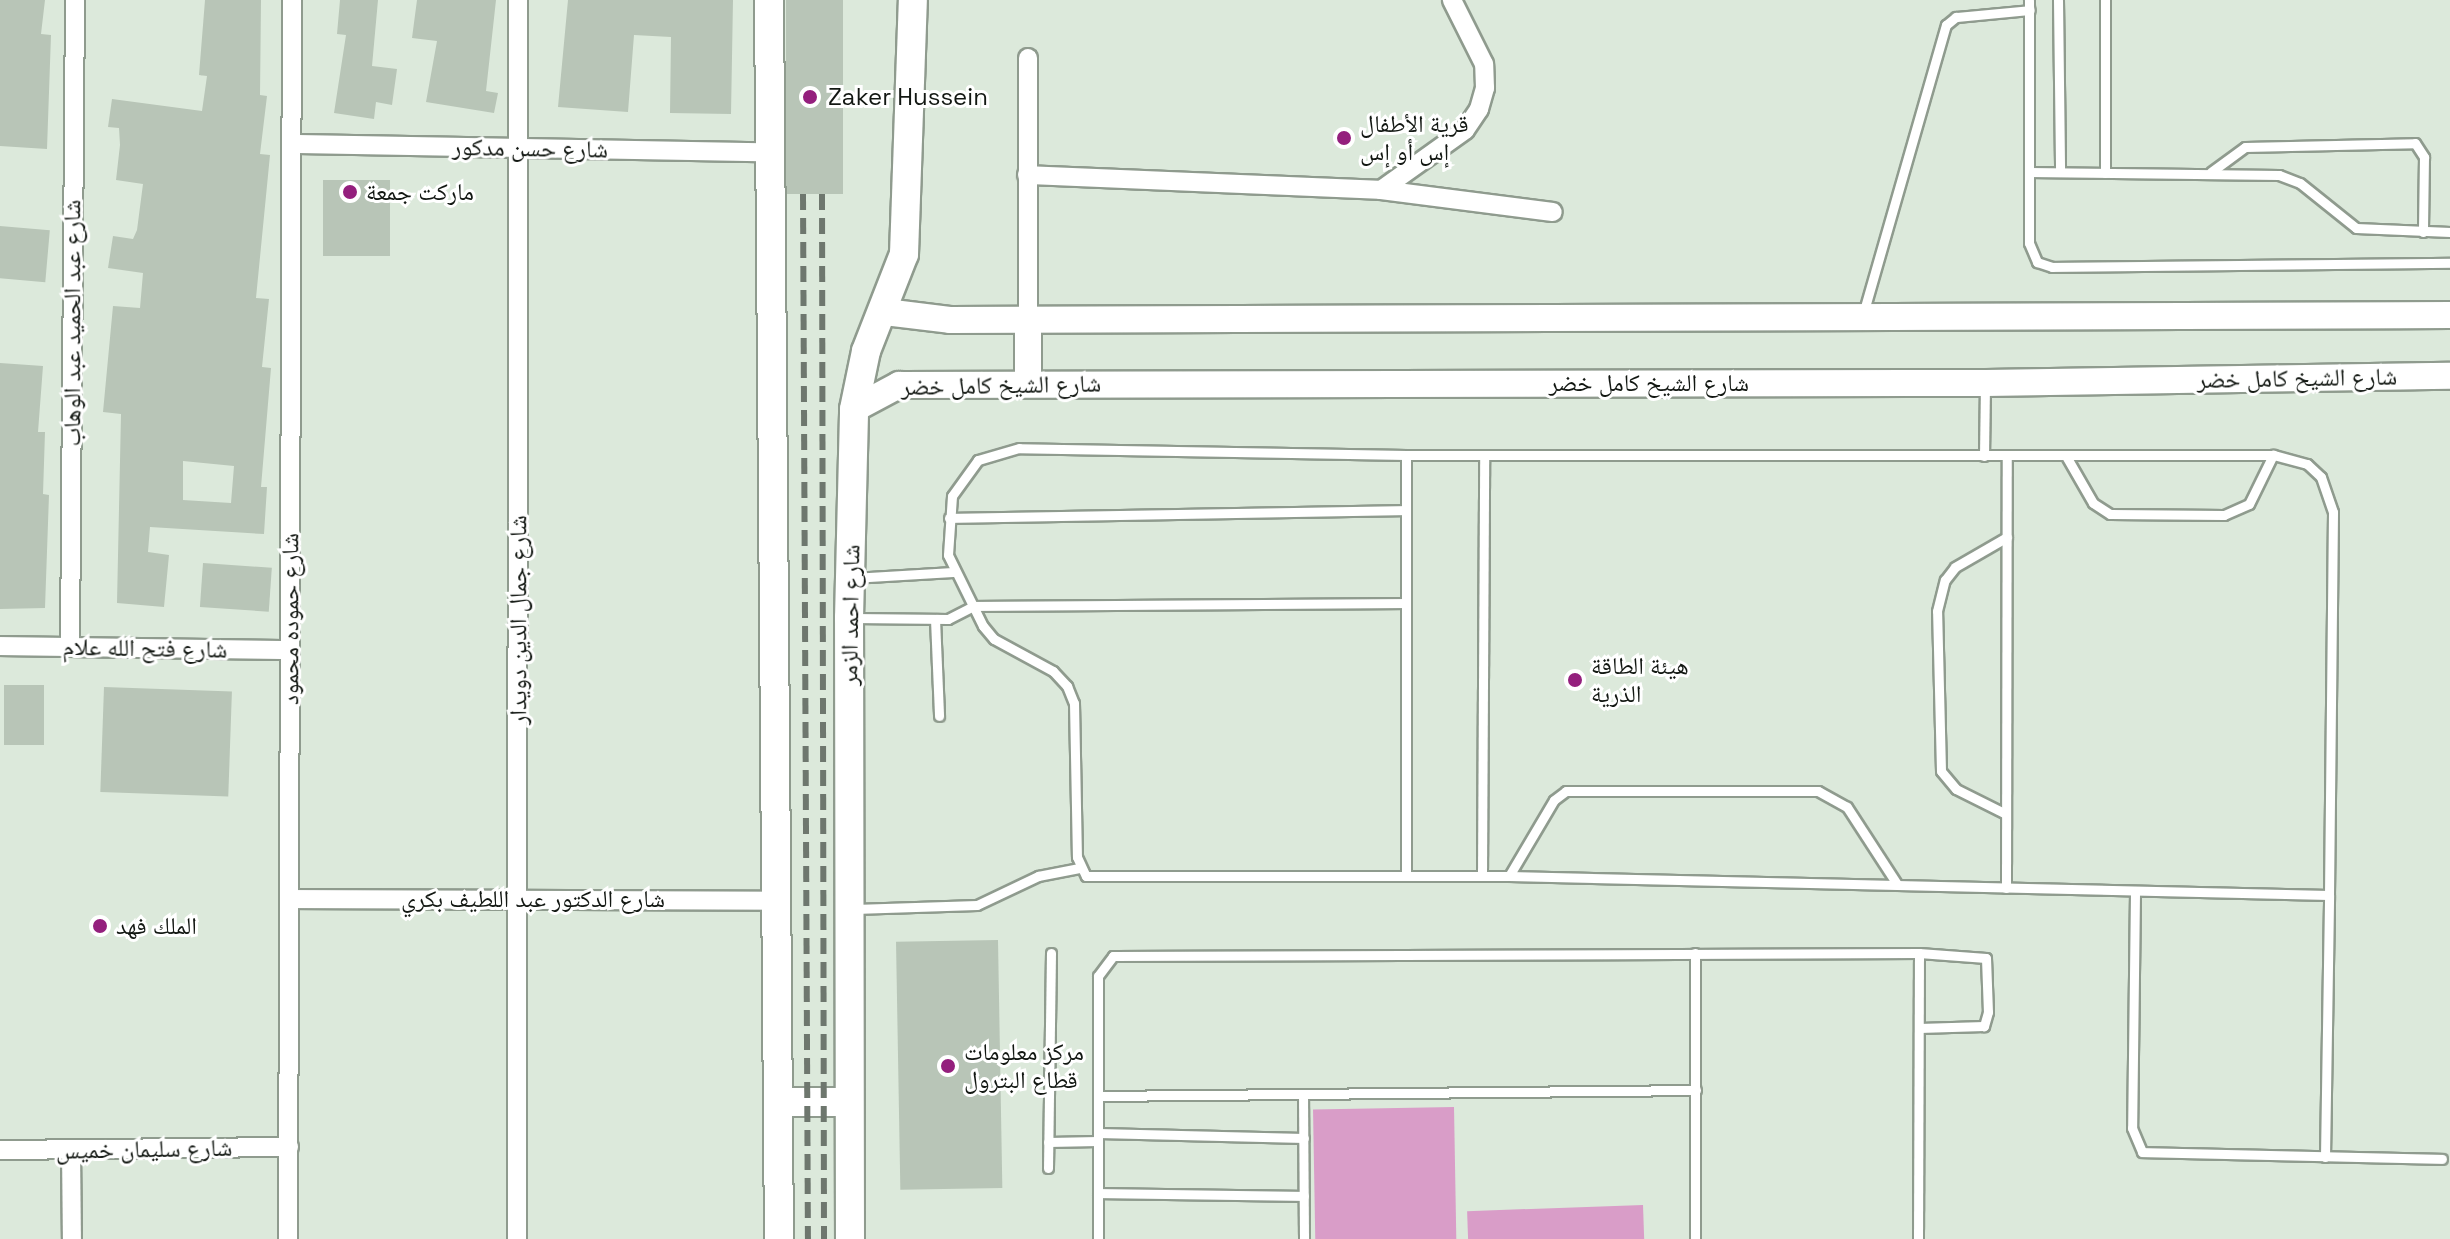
<!DOCTYPE html>
<html>
<head>
<meta charset="utf-8">
<style>
  body { margin:0 }
  #map { position:relative; width:2450px; height:1239px; overflow:hidden; background:#dce9db; font-family:"Space Grotesk","Noto Naskh Arabic",sans-serif }
  div>[style] { position:absolute }
  .green>* { inset:0; background:#d99dc8; transform-origin:0 0 }
  .building>* { inset:0; background:#b8c5b7; transform-origin:0 0 }
  .roads { filter:drop-shadow(2px 0 #8f9b8e) drop-shadow(-2px 0 #8f9b8e) drop-shadow(0 2px #8f9b8e) drop-shadow(0 -2px #8f9b8e) }
  .service>* { height:9px; margin:-4.5px; padding:0 4.5px; transform-origin:4.5px; border-radius:4.5px; background:#fff }
  .minor>* { height:18px; margin:-9px; padding:0 9px; transform-origin:9px; border-radius:9px; background:#fff }
  .secondary>* { height:26px; margin:-13px; padding:0 13px; transform-origin:13px; border-radius:13px; background:#fff }
  .primary>* { height:28px; margin:-14px; padding:0 14px; transform-origin:14px; border-radius:14px; background:#fff }
  .rail>* { height:6px; margin-top:-3px; transform-origin:0; background:repeating-linear-gradient(90deg,#6e776e 0 16px,transparent 0 24px) }
  .dots>* { width:22px; height:22px; translate:-50% -50%; box-sizing:border-box; border:4px solid #fff; border-radius:50% }
  span { translate:-50% -50%; white-space:nowrap; text-align:center; line-height:1.15; -webkit-text-stroke:6px #fff; paint-order:stroke }
  .poi-label { font-size:24px; color:#121712 }
  .left { translate:0 -50%; text-align:left }
  .street-label { font-size:24px; color:#121712 }
</style>
</head>
<body>
<div id="map">
  <div class="green">
    <i style="left:1454px;top:1107px;width:132px;height:141px;rotate:89deg"></i>
    <i style="left:1643px;top:1205px;width:34px;height:176px;rotate:88deg"></i>
  </div>
  <div class="building">
    <i style="clip-path:polygon(0 0,45px 0,41px 34px,51px 35px,47px 149px,0 146px)"></i>
    <i style="clip-path:polygon(evenodd,205px 0,261px 0,260px 95px,267px 96px,260px 154px,270px 155px,256px 298px,269px 299px,262px 367px,271px 368px,261px 487px,267px 487px,264px 534px,150px 527px,148px 552px,169px 555px,164px 607px,117px 603px,121px 414px,103px 412px,113px 306px,140px 308px,143px 273px,108px 268px,113px 236px,133px 239px,137px 230px,143px 184px,116px 180px,120px 145px,119px 128px,108px 127px,112px 99px,202px 111px,207px 76px,199px 75px,205px 0,183px 461px,234px 466px,231px 503px,183px 500px,183px 461px)"></i>
    <i style="clip-path:polygon(340px 0,378px 0,372px 66px,397px 69px,392px 105px,376px 102px,374px 119px,334px 113px,346px 35px,337px 34px)"></i>
    <i style="clip-path:polygon(417px 0,496px 0,486px 91px,498px 93px,494px 113px,426px 102px,437px 41px,412px 38px)"></i>
    <i style="clip-path:polygon(568px 0,733px 0,731px 114px,670px 113px,671px 37px,634px 35px,628px 112px,558px 107px)"></i>
    <i style="left:786px;top:0;width:57px;height:194px"></i>
    <i style="left:390px;top:180px;width:76px;height:67px;rotate:90deg"></i>
    <i style="left:0;top:226px;width:50px;height:52px;rotate:5deg"></i>
    <i style="clip-path:polygon(0 363px,43px 366px,38px 432px,45px 432px,43px 494px,49px 495px,45px 608px,0 609px)"></i>
    <i style="left:203px;top:563px;width:69px;height:44px;rotate:4deg"></i>
    <i style="left:4px;top:685px;width:40px;height:60px"></i>
    <i style="left:104px;top:687px;width:128px;height:105px;rotate:2deg"></i>
    <i style="left:998px;top:940px;width:248px;height:102px;rotate:89deg"></i>
  </div>
  <div class="roads">
    <div class="service">
      <i style="left:2029px;top:0;width:243px;rotate:90deg"></i>
      <i style="left:2029px;top:243px;width:21px;rotate:67deg"></i>
      <i style="left:2037px;top:262px;width:16px;rotate:18deg"></i>
      <i style="left:2052px;top:267px;width:398px;rotate:-0.6deg"></i>
      <i style="left:2058px;top:0;width:172px;rotate:89.3deg"></i>
      <i style="left:2105px;top:0;width:173px;rotate:90deg"></i>
      <i style="left:2029px;top:172px;width:250px;rotate:0.7deg"></i>
      <i style="left:2279px;top:175px;width:22px;rotate:21deg"></i>
      <i style="left:2300px;top:183px;width:72px;rotate:38.8deg"></i>
      <i style="left:2356px;top:228px;width:94px;rotate:2.4deg"></i>
      <i style="left:2211px;top:172px;width:42px;rotate:-36.3deg"></i>
      <i style="left:2245px;top:147px;width:170px;rotate:-1.3deg"></i>
      <i style="left:2415px;top:143px;width:17px;rotate:57deg"></i>
      <i style="left:2424px;top:157px;width:75px;rotate:90.8deg"></i>
      <i style="left:1863px;top:314px;width:301px;rotate:-74deg"></i>
      <i style="left:1946px;top:25px;width:13px;rotate:-39deg"></i>
      <i style="left:1956px;top:17px;width:74px;rotate:-5.4deg"></i>
      <i style="left:1406px;top:455px;width:421px;rotate:90deg"></i>
      <i style="left:1984px;top:456px;width:72px;rotate:-89.2deg"></i>
      <i style="left:2066px;top:456px;width:54px;rotate:60.1deg"></i>
      <i style="left:2093px;top:503px;width:20px;rotate:33deg"></i>
      <i style="left:2110px;top:514px;width:114px;rotate:0.5deg"></i>
      <i style="left:2224px;top:515px;width:27px;rotate:-24deg"></i>
      <i style="left:2249px;top:504px;width:55px;rotate:-63.9deg"></i>
      <i style="left:949px;top:518px;width:457px;rotate:-1deg"></i>
      <i style="left:852px;top:578px;width:101px;rotate:-3.4deg"></i>
      <i style="left:853px;top:618px;width:95px;rotate:0.6deg"></i>
      <i style="left:948px;top:619px;width:28px;rotate:-27deg"></i>
      <i style="left:973px;top:606px;width:433px;rotate:-0.4deg"></i>
      <i style="left:935px;top:619px;width:97px;rotate:87.6deg"></i>
      <i style="left:2006px;top:814px;width:56px;rotate:-153.4deg"></i>
      <i style="left:1956px;top:789px;width:23px;rotate:-130deg"></i>
      <i style="left:1941px;top:771px;width:160px;rotate:-91.4deg"></i>
      <i style="left:1937px;top:611px;width:32px;rotate:-76deg"></i>
      <i style="left:1945px;top:580px;width:16px;rotate:-52deg"></i>
      <i style="left:1955px;top:567px;width:60px;rotate:-30deg"></i>
      <i style="left:1482px;top:876px;width:421px;rotate:-89.7deg"></i>
      <i style="left:1509px;top:876px;width:88px;rotate:-59.4deg"></i>
      <i style="left:1554px;top:800px;width:15px;rotate:-37deg"></i>
      <i style="left:1566px;top:791px;width:252px"></i>
      <i style="left:1818px;top:791px;width:33px;rotate:29deg"></i>
      <i style="left:1847px;top:807px;width:92px;rotate:57deg"></i>
      <i style="left:2006px;top:888px;width:432px;rotate:-89.9deg"></i>
      <i style="left:2135px;top:893px;width:235px;rotate:90.7deg"></i>
      <i style="left:2132px;top:1128px;width:26px;rotate:67deg"></i>
      <i style="left:2142px;top:1152px;width:300px;rotate:1.3deg"></i>
      <i style="left:854px;top:909px;width:123px;rotate:-1.9deg"></i>
      <i style="left:977px;top:905px;width:68px;rotate:-25.4deg"></i>
      <i style="left:1038px;top:876px;width:42px;rotate:-11deg"></i>
      <i style="left:1303px;top:1094px;width:145px;rotate:89.6deg"></i>
      <i style="left:1098px;top:1096px;width:598px;rotate:-0.57deg"></i>
      <i style="left:1098px;top:1133px;width:206px;rotate:1.4deg"></i>
      <i style="left:1048px;top:1142px;width:50px;rotate:-1.1deg"></i>
      <i style="left:2325px;top:1157px;width:262px;rotate:-89.1deg"></i>
      <i style="left:2329px;top:895px;width:383px;rotate:-89.4deg"></i>
      <i style="left:2333px;top:512px;width:37px;rotate:-109deg"></i>
      <i style="left:2321px;top:477px;width:19px;rotate:-137deg"></i>
      <i style="left:2307px;top:464px;width:35px;rotate:-165deg"></i>
      <i style="left:2273px;top:455px;width:867px;rotate:180deg"></i>
      <i style="left:1406px;top:455px;width:387px;rotate:-179deg"></i>
      <i style="left:1019px;top:448px;width:43px;rotate:163.7deg"></i>
      <i style="left:978px;top:460px;width:44px;rotate:125.8deg"></i>
      <i style="left:952px;top:496px;width:59px;rotate:93.9deg"></i>
      <i style="left:948px;top:555px;width:79px;rotate:63.8deg"></i>
      <i style="left:983px;top:626px;width:17px;rotate:50deg"></i>
      <i style="left:994px;top:639px;width:67px;rotate:28.5deg"></i>
      <i style="left:1053px;top:671px;width:21px;rotate:47deg"></i>
      <i style="left:1067px;top:686px;width:18px;rotate:68deg"></i>
      <i style="left:1074px;top:703px;width:154px;rotate:88.9deg"></i>
      <i style="left:1077px;top:857px;width:21px;rotate:65deg"></i>
      <i style="left:1086px;top:876px;width:423px"></i>
      <i style="left:1509px;top:876px;width:820px;rotate:1.33deg"></i>
      <i style="left:1048px;top:1168px;width:215px;rotate:-89.2deg"></i>
      <i style="left:1098px;top:1193px;width:206px;rotate:0.8deg"></i>
      <i style="left:1098px;top:1239px;width:263px;rotate:-90deg"></i>
      <i style="left:1098px;top:976px;width:25px;rotate:-53deg"></i>
      <i style="left:1113px;top:956px;width:806px;rotate:-0.21deg"></i>
      <i style="left:1919px;top:953px;width:67px;rotate:4.3deg"></i>
      <i style="left:1986px;top:958px;width:54px;rotate:87.9deg"></i>
      <i style="left:1988px;top:1012px;width:15px;rotate:106deg"></i>
      <i style="left:1984px;top:1026px;width:65px;rotate:178.2deg"></i>
      <i style="left:1695px;top:1239px;width:286px;rotate:-90deg"></i>
      <i style="left:1918px;top:1239px;width:286px;rotate:-89.8deg"></i>
    </div>
    <div class="minor">
      <i style="left:293px;top:144px;width:473px;rotate:1deg"></i>
      <i style="left:1027px;top:175px;width:354px;rotate:2.4deg"></i>
      <i style="left:1381px;top:190px;width:173px;rotate:7.3deg"></i>
      <i style="left:1381px;top:190px;width:103px;rotate:-35.5deg"></i>
      <i style="left:1465px;top:130px;width:25px;rotate:-56deg"></i>
      <i style="left:1479px;top:109px;width:22px;rotate:-74deg"></i>
      <i style="left:1485px;top:88px;width:24px;rotate:-92deg"></i>
      <i style="left:1484px;top:64px;width:72px;rotate:-116.6deg"></i>
      <i style="left:1028px;top:319px;width:261px;rotate:-90deg"></i>
      <i style="left:0;top:646px;width:290px;rotate:0.8deg"></i>
      <i style="left:70px;top:646px;width:646px;rotate:-89.56deg"></i>
      <i style="left:290px;top:899px;width:486px;rotate:0.2deg"></i>
      <i style="left:0;top:1150px;width:289px;rotate:-0.6deg"></i>
      <i style="left:71px;top:1150px;width:89px;rotate:89.4deg"></i>
      <i style="left:288px;top:1239px;width:1239px;rotate:-89.82deg"></i>
      <i style="left:517px;top:1239px;width:1239px;rotate:-89.95deg"></i>
    </div>
    <div class="secondary">
      <i style="left:885px;top:312px;width:65px;rotate:7deg"></i>
      <i style="left:950px;top:320px;width:1500px;rotate:-0.19deg"></i>
      <i style="left:1028px;top:384px;width:65px;rotate:-90deg"></i>
      <i style="left:854px;top:409px;width:51px;rotate:-28.1deg"></i>
      <i style="left:899px;top:385px;width:1087px;rotate:-0.11deg"></i>
      <i style="left:1986px;top:383px;width:464px;rotate:-0.9deg"></i>
    </div>
    <div class="primary">
      <i style="left:769px;top:0;width:1239px;rotate:89.54deg"></i>
      <i style="left:778px;top:1102px;width:71px"></i>
      <i style="left:850px;top:1239px;width:621px;rotate:-90.09deg"></i>
      <i style="left:849px;top:618px;width:209px;rotate:-88.6deg"></i>
      <i style="left:854px;top:409px;width:59px;rotate:-78.3deg"></i>
      <i style="left:866px;top:351px;width:104px;rotate:-68.6deg"></i>
      <i style="left:904px;top:254px;width:254px;rotate:-88deg"></i>
    </div>
  </div>
  <div class="rail">
    <i style="left:803px;top:194px;width:1045px;rotate:89.73deg"></i>
    <i style="left:822px;top:194px;width:1045px;rotate:89.89deg"></i>
  </div>
  <div class="dots">
    <i style="left:810px;top:97px;background:#941f7d"></i>
    <i style="left:1344px;top:138px;background:#941f7d"></i>
    <i style="left:350px;top:192px;background:#941f7d"></i>
    <i style="left:1575px;top:680px;background:#941f7d"></i>
    <i style="left:100px;top:926px;background:#941f7d"></i>
    <i style="left:948px;top:1066px;background:#941f7d"></i>
  </div>
  <div class="poi-label">
    <span class="left" style="left:828px;top:97px">Zaker Hussein</span>
    <span class="left" style="left:1360px;top:138px">قرية الأطفال<br>إس أو إس</span>
    <span class="left" style="left:366px;top:192px">ماركت جمعة</span>
    <span class="left" style="left:1591px;top:680px">هيئة الطاقة<br>الذرية</span>
    <span class="left" style="left:116px;top:926px">الملك فهد</span>
    <span class="left" style="left:964px;top:1066px">مركز معلومات<br>قطاع البترول</span>
  </div>
  <div class="street-label">
    <span style="left:530px;top:148px;rotate:1deg">شارع حسن مدكور</span>
    <span style="left:72px;top:323px;rotate:-90deg">شارع عبد الحميد عبد الوهاب</span>
    <span style="left:2297px;top:378px;rotate:-1deg">شارع الشيخ كامل خضر</span>
    <span style="left:1649px;top:383px">شارع الشيخ كامل خضر</span>
    <span style="left:1001px;top:385px;rotate:-1deg">شارع الشيخ كامل خضر</span>
    <span style="left:850px;top:615px;rotate:-89deg">شارع احمد الزمر</span>
    <span style="left:290px;top:619px;rotate:-90deg">شارع حموده محمود</span>
    <span style="left:518px;top:620px;rotate:-90deg">شارع جمال الدين دويدار</span>
    <span style="left:145px;top:648px;rotate:1deg">شارع فتح الله علام</span>
    <span style="left:533px;top:899px">شارع الدكتور عبد اللطيف بكري</span>
    <span style="left:144px;top:1149px;rotate:-1deg">شارع سليمان خميس</span>
  </div>
</div>
</body>
</html>
